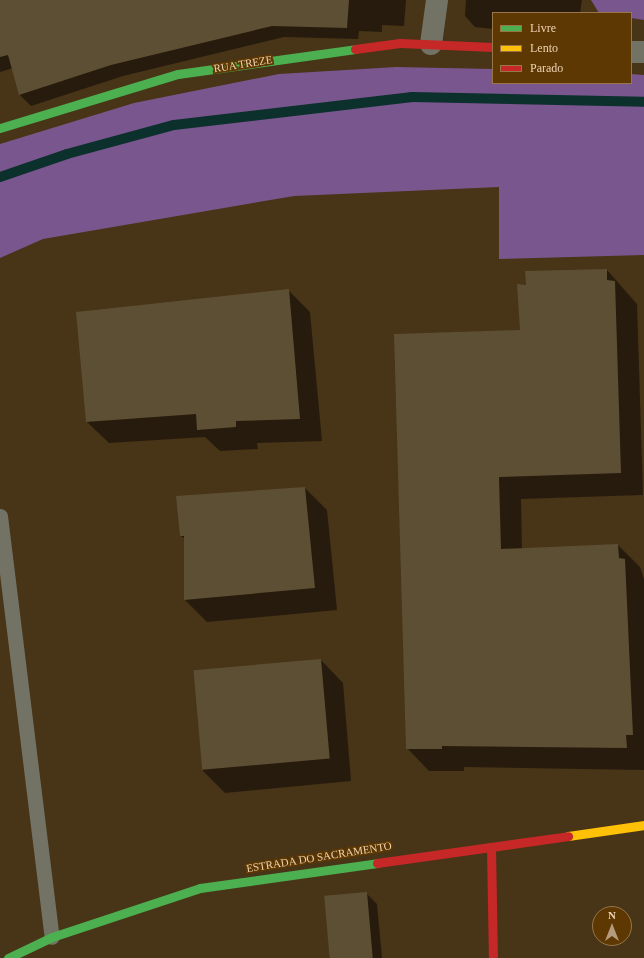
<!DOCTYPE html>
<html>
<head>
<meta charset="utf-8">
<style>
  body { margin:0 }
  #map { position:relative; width:644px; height:958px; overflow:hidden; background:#483417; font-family:Georgia,serif }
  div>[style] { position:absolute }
  .forest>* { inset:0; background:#7a568e }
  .shadow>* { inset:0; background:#0007 }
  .stream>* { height:10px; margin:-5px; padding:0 5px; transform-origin:5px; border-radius:5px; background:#0c302c }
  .building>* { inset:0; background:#5d4f33; transform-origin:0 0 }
  .lane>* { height:15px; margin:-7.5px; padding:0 7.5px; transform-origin:7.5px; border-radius:7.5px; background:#727365 }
  .street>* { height:22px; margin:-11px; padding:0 11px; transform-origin:11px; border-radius:11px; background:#727365 }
  .fast>* { height:9px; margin:-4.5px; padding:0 4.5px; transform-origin:4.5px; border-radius:4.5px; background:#4caf50 }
  .slow>* { height:9px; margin:-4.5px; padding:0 4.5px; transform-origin:4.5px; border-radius:4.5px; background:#ffc107 }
  .jam>* { height:9px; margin:-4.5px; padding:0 4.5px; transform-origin:4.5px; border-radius:4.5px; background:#c62828 }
  span { translate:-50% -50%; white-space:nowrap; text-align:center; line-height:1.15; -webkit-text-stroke:3.5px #5d3802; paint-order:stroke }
  .street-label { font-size:11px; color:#efd3b5 }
  .legend { position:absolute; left:492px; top:12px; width:140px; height:72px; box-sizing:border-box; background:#5d3802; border:1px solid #97764a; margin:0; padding:5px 7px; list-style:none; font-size:12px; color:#efd3b5 }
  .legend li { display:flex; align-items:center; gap:8px; height:20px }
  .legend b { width:20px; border:1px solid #97764a }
  .north { position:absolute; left:592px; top:906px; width:40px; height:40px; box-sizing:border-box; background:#5d3802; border:1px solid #97764a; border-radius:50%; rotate:0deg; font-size:11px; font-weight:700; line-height:16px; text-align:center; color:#efd3b5 }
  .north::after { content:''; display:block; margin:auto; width:14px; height:18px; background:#b59b7e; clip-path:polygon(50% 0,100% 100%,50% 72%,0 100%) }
</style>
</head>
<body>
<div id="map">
  <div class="forest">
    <i style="clip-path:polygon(591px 0,644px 0,644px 20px,631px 18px,631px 13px,599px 13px)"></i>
    <i style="clip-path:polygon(396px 67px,493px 69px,493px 83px,631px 83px,631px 74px,644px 75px,644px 255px,499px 259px,499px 187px,294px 196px,43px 239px,0 258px,0 144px,134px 103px,279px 74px)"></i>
  </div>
  <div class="shadow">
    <i style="clip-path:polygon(0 0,406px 0,404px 26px,382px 25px,382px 32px,359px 31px,358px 39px,284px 37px,123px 76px,31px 106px,20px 95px,13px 68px,0 72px)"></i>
    <i style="clip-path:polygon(466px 0,582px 0,580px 13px,493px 13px,493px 29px,475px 27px,465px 16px)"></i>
    <i style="clip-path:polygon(607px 270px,637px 304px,643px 495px,521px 499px,522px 549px,618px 545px,640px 567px,644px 579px,644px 770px,464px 767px,464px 771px,429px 771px,407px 748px,521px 331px,527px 286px)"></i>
    <i style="clip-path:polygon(288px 290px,310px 312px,322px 441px,257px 443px,258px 449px,220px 451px,205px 437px,109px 443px,86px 421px)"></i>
    <i style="clip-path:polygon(305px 488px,327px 510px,337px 610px,207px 622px,185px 600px,185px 539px,181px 536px)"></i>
    <i style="clip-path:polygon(321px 660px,343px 683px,351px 781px,225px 793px,203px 771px,195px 672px)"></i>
    <i style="clip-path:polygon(366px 893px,377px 904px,382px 958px,329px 958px)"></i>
  </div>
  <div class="stream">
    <i style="left:0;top:177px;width:71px;rotate:-18.9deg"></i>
    <i style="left:67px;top:154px;width:111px;rotate:-15.2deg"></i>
    <i style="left:174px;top:125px;width:240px;rotate:-6.7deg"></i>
    <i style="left:412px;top:97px;width:232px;rotate:1.2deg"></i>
  </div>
  <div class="building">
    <i style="clip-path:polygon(0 0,349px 0,347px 28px,272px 26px,111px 65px,19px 95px,8px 55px,0 57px)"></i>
    <i style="clip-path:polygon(607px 269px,607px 280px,615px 281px,621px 473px,499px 477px,501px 549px,618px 544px,619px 558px,625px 559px,633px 735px,626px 735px,627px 748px,442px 746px,442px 749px,406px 749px,394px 334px,520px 330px,517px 284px,526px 285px,525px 271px)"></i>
    <i style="clip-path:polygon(289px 289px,300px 419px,236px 421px,236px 427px,197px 430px,196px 414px,86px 422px,76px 312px)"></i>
    <i style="clip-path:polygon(305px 487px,315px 588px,184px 600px,184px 536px,180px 536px,176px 496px)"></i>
    <i style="left:321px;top:659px;width:100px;height:128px;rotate:85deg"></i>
    <i style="left:367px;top:892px;width:66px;height:43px;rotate:85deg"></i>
  </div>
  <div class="lane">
    <i style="left:0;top:516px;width:424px;rotate:83deg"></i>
  </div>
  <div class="street">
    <i style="left:431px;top:44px;width:44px;rotate:-82.2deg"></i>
    <i style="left:631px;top:52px;width:13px"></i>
  </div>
  <div class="fast">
    <i style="left:0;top:128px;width:186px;rotate:-16.9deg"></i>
    <i style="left:178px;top:74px;width:179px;rotate:-8deg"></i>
    <i style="left:8px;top:958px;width:49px;rotate:-25.5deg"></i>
    <i style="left:52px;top:937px;width:156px;rotate:-18.3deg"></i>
    <i style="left:200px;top:888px;width:179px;rotate:-8deg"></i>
  </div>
  <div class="slow">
    <i style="left:568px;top:836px;width:77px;rotate:-8.2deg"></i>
  </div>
  <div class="jam">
    <i style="left:355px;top:49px;width:45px;rotate:-7.6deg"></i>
    <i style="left:400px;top:43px;width:93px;rotate:2.5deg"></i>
    <i style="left:491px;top:847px;width:111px;rotate:89deg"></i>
    <i style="left:377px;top:863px;width:193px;rotate:-8deg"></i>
  </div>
  <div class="street-label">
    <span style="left:243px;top:64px;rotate:-9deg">RUA TREZE</span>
    <span style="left:319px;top:857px;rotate:-9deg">ESTRADA DO SACRAMENTO</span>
  </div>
  <ul class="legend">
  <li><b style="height:5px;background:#4caf50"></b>Livre</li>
  <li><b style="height:5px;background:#ffc107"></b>Lento</li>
  <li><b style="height:5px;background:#c62828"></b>Parado</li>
  </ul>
  <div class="north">N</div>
</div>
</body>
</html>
